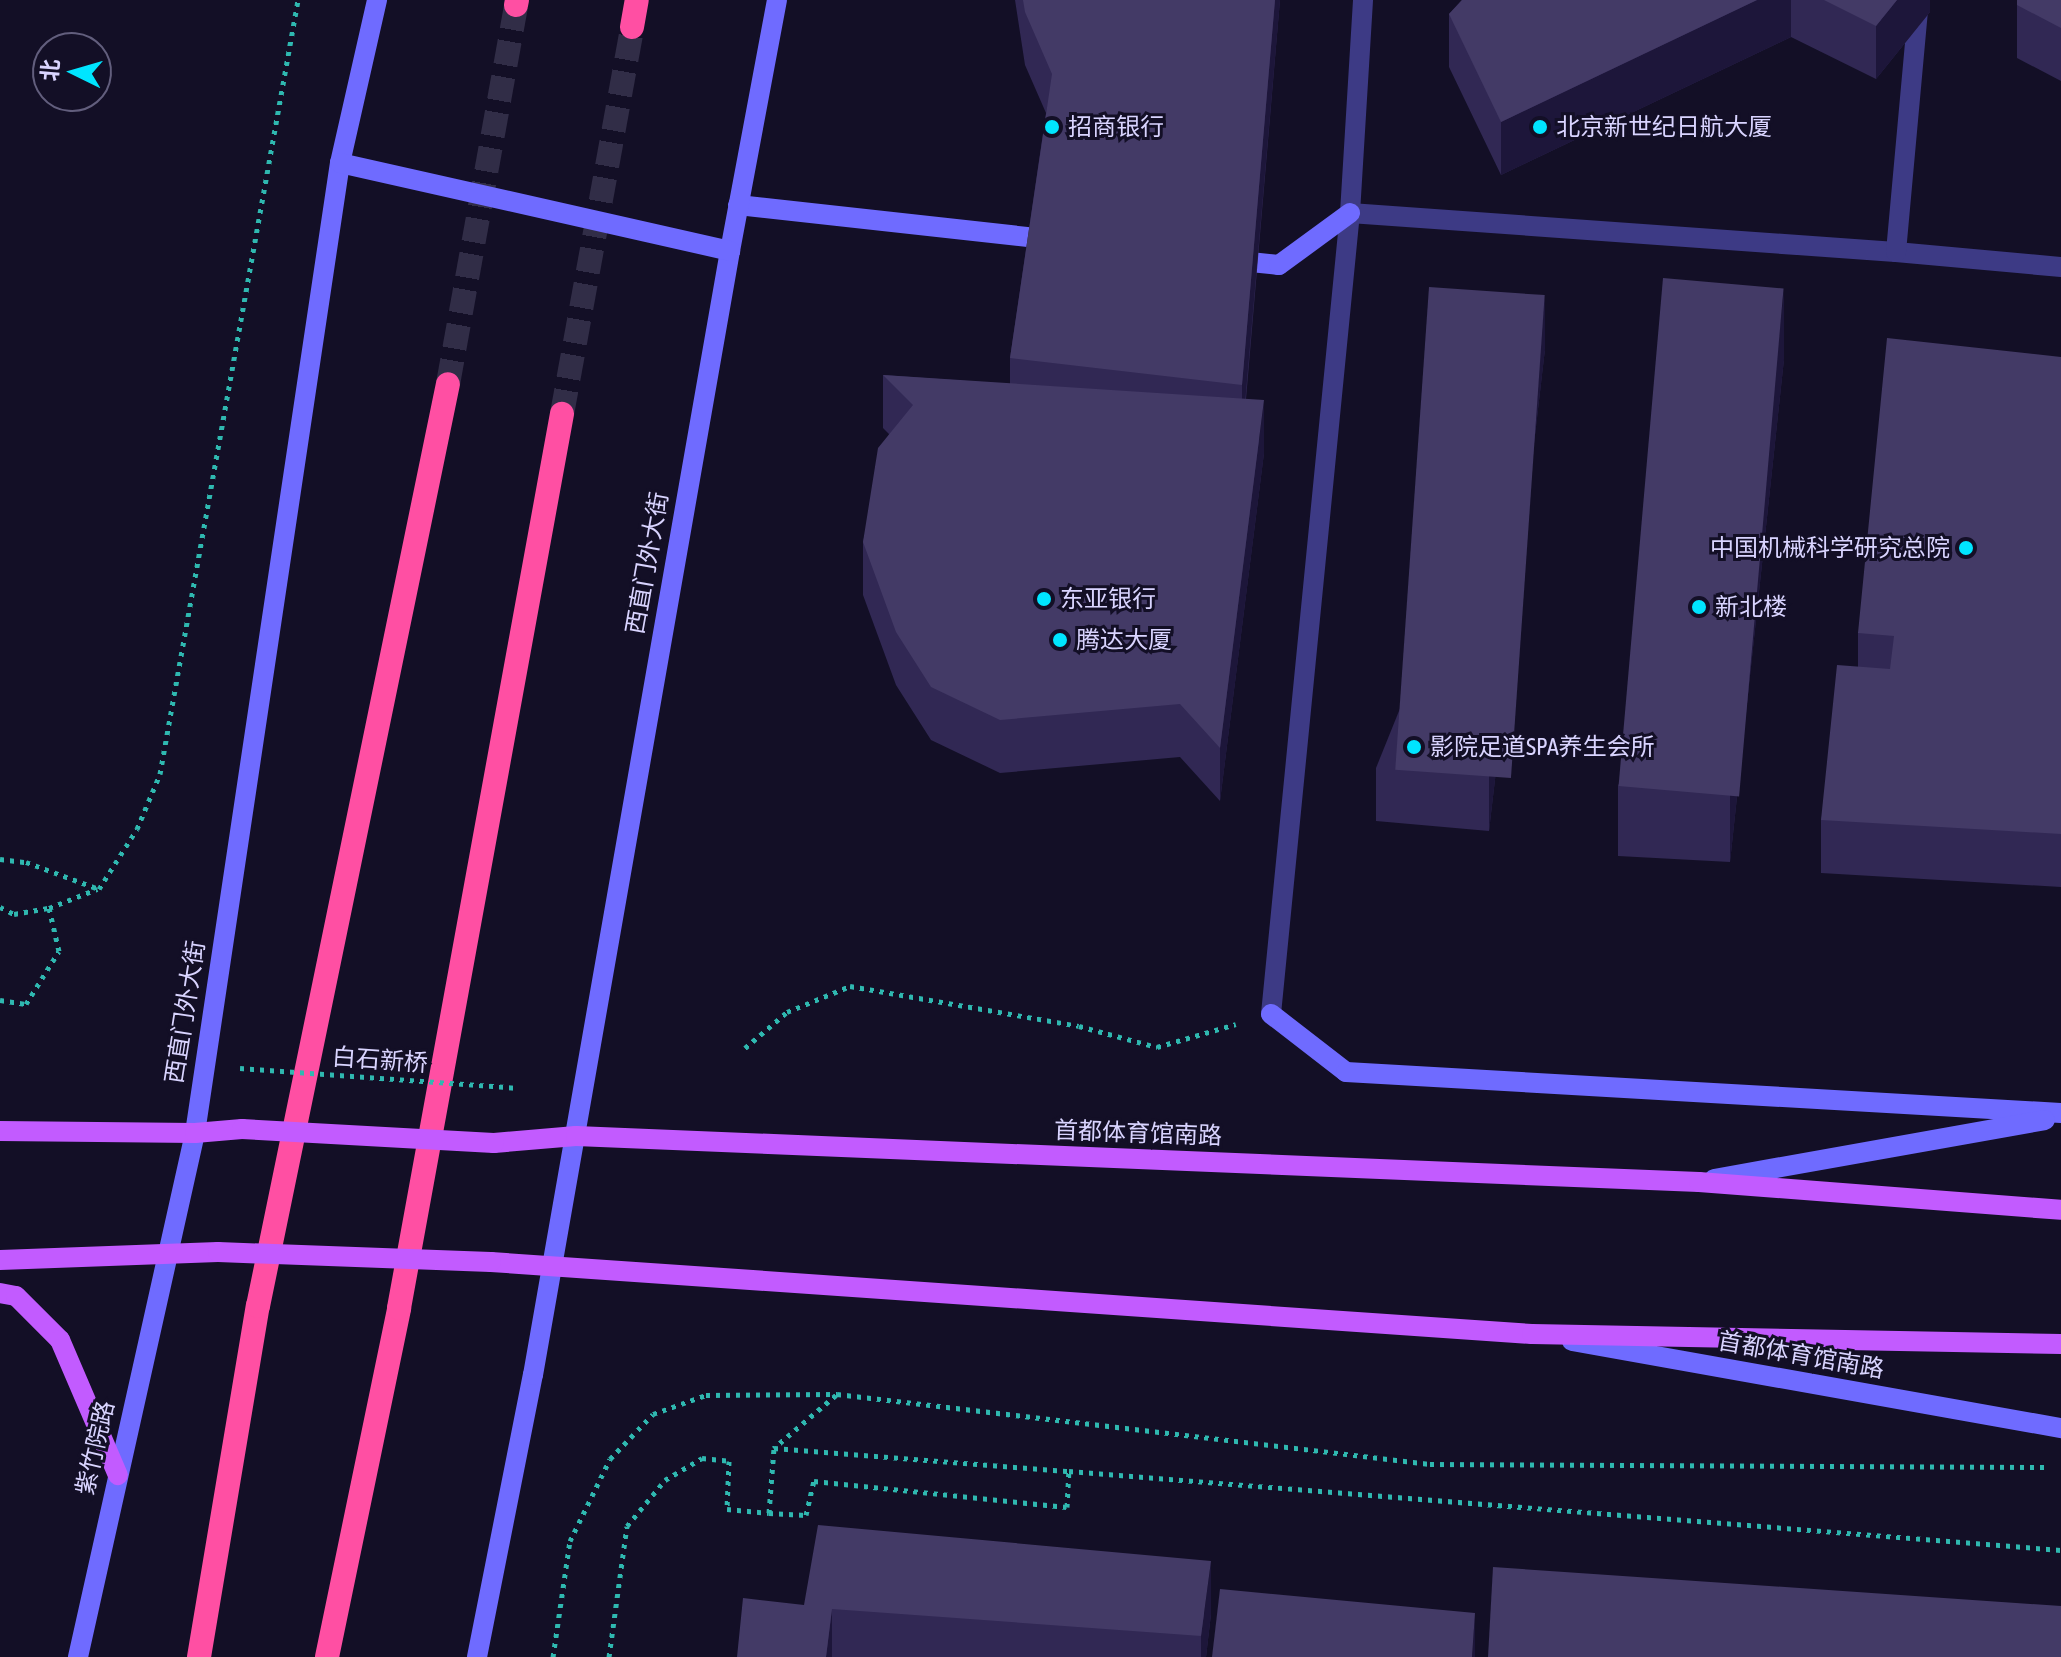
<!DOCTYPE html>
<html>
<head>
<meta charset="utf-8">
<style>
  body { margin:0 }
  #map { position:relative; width:2061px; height:1657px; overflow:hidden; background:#130f26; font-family:"Asap Condensed","Noto Sans SC",sans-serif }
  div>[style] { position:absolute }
  .highway-tunnel>* { height:24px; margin-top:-12px; transform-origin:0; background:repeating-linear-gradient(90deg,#312d47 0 24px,transparent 0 36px) }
  .path>* { height:5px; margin-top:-2.5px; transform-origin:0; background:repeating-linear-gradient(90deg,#2fb8b0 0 4px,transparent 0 10px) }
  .lane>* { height:20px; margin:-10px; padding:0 10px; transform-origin:10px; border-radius:10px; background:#3d3a85 }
  .street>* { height:20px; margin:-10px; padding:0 10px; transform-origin:10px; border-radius:10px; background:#3d3a85 }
  .secondary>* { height:20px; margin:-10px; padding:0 10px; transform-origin:10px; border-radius:10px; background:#6f6bff }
  .primary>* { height:20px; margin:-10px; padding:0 10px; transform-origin:10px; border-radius:10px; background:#c25bff }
  .highway>* { height:24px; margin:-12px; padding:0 12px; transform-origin:12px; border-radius:12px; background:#ff4fa3 }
  .path-bridge>* { height:5px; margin-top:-2.5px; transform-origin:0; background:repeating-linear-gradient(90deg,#2fb8b0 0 4px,transparent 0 10px) }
  .secondary-bridge>* { height:20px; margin:-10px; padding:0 10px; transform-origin:10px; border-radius:10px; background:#6f6bff }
  .primary-bridge>* { height:20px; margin:-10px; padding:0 10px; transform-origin:10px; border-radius:10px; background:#c25bff }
  .wall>* { inset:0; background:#312854 }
  .shaded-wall>* { inset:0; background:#1d163a }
  .building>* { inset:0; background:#433a66; transform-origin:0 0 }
  .dots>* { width:22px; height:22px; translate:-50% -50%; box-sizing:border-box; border:4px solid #130f26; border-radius:50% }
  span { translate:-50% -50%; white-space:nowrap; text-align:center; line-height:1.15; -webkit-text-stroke:6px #130f26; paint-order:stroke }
  .poi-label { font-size:24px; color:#d9d4ff }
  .left { translate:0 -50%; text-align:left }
  .right { translate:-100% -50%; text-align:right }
  .street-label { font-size:24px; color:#d9d4ff }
  .north { position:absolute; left:32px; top:32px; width:80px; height:80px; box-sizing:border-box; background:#130f26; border:2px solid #625e7d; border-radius:50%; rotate:275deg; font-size:22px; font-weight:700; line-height:32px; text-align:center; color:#d9d4ff }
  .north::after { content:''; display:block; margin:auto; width:28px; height:36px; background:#00e5ff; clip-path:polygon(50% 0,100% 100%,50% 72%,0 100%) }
</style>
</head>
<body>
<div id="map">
  <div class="highway-tunnel">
    <i style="left:448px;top:384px;width:385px;rotate:-79.8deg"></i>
    <i style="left:562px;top:414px;width:393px;rotate:-79.7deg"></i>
  </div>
  <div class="path">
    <i style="left:0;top:859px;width:26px;rotate:7deg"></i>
    <i style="left:26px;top:862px;width:78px;rotate:20.3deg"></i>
    <i style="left:99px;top:889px;width:71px;rotate:-57.7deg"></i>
    <i style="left:137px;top:829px;width:60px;rotate:-67.3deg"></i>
    <i style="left:160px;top:774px;width:786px;rotate:-79.89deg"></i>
    <i style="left:0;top:907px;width:16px;rotate:27deg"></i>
    <i style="left:14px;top:914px;width:36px;rotate:-10deg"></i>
    <i style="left:49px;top:908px;width:52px;rotate:-21.6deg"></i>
    <i style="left:0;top:1000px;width:26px;rotate:9deg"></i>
    <i style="left:26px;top:1004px;width:62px;rotate:-58.1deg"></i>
    <i style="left:59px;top:951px;width:44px;rotate:-103.1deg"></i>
    <i style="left:745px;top:1048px;width:55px;rotate:-40.6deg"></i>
    <i style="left:787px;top:1012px;width:68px;rotate:-22.4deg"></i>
    <i style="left:850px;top:986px;width:232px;rotate:9.9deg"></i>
    <i style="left:1079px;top:1026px;width:81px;rotate:15.1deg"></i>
    <i style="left:1157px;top:1047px;width:82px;rotate:-16.2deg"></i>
    <i style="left:836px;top:1395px;width:82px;rotate:139.5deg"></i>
    <i style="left:774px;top:1448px;width:296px;rotate:4.5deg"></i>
    <i style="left:769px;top:1513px;width:65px;rotate:-85.6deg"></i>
    <i style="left:553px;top:1657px;width:117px;rotate:-81.7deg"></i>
    <i style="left:570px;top:1541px;width:91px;rotate:-64deg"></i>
    <i style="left:610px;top:1459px;width:62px;rotate:-46.3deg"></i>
    <i style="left:653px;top:1414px;width:56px;rotate:-19.7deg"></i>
    <i style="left:706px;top:1395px;width:131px;rotate:-0.4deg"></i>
    <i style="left:837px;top:1394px;width:597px;rotate:6.73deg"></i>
    <i style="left:1430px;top:1464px;width:616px;rotate:0.28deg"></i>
    <i style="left:609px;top:1657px;width:132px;rotate:-82.2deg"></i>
    <i style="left:627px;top:1526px;width:60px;rotate:-50.4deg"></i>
    <i style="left:665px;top:1480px;width:43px;rotate:-30.7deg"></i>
    <i style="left:702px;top:1458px;width:27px;rotate:6deg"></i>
    <i style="left:729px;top:1461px;width:48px;rotate:92.4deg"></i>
    <i style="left:727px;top:1509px;width:42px;rotate:5.4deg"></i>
    <i style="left:769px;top:1513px;width:37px;rotate:3deg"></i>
    <i style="left:806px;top:1515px;width:35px;rotate:-77deg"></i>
    <i style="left:814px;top:1481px;width:254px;rotate:5.9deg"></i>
    <i style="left:1067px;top:1507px;width:36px;rotate:-87deg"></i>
    <i style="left:1069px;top:1471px;width:995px;rotate:4.55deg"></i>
  </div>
  <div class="lane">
    <i style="left:1350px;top:213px;width:547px;rotate:4.09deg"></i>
    <i style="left:1896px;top:252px;width:166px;rotate:5.2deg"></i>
    <i style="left:1896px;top:252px;width:253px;rotate:-84.8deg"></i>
  </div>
  <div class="street">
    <i style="left:1271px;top:1014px;width:805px;rotate:-84.37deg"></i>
    <i style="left:1350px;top:213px;width:213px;rotate:-86.5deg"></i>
  </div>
  <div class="secondary">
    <i style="left:738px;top:205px;width:317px;rotate:6.3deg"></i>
    <i style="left:1231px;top:260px;width:48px;rotate:5.9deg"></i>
    <i style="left:1279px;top:265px;width:88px;rotate:-36.2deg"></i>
    <i style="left:1271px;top:1014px;width:95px;rotate:37.7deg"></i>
    <i style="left:1346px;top:1072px;width:716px;rotate:3.28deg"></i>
    <i style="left:1714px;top:1179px;width:336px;rotate:-10.1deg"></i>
    <i style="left:1572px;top:1341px;width:497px;rotate:10.1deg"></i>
    <i style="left:78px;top:1657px;width:537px;rotate:-77.41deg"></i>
    <i style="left:195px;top:1133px;width:981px;rotate:-81.5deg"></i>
    <i style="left:340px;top:163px;width:167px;rotate:-77.2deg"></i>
    <i style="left:477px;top:1657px;width:288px;rotate:-78.8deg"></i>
    <i style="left:533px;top:1375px;width:1141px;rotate:-80.06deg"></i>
    <i style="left:730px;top:251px;width:255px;rotate:-79.4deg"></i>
  </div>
  <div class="primary">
    <i style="left:0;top:1131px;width:195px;rotate:0.6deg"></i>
    <i style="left:195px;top:1133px;width:47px;rotate:-4.9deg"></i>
    <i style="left:494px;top:1143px;width:82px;rotate:-4.9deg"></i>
    <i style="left:576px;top:1136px;width:1124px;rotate:2.35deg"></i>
    <i style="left:1699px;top:1182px;width:363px;rotate:4.4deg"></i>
    <i style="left:0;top:1260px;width:218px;rotate:-2.1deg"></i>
    <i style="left:491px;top:1262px;width:1043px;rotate:3.96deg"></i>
    <i style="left:1532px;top:1334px;width:529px;rotate:1.08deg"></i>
    <i style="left:0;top:1293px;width:16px;rotate:11deg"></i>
    <i style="left:16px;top:1296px;width:62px;rotate:45deg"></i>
    <i style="left:60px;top:1340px;width:147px;rotate:66.8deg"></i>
  </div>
  <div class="highway">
    <i style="left:516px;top:5px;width:5px;rotate:-79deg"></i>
    <i style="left:632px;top:27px;width:27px;rotate:-80deg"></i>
    <i style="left:199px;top:1657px;width:356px;rotate:-80.5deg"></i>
    <i style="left:258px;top:1306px;width:941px;rotate:-78.36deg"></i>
    <i style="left:327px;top:1657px;width:356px;rotate:-78.3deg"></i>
    <i style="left:399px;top:1308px;width:909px;rotate:-79.67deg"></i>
  </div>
  <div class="path-bridge">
    <i style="left:240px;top:1068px;width:279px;rotate:4.1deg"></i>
  </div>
  <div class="secondary-bridge">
    <i style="left:340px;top:163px;width:400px;rotate:12.7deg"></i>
  </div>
  <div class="primary-bridge">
    <i style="left:242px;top:1129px;width:252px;rotate:3.2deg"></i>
    <i style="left:218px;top:1252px;width:273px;rotate:2.1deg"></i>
  </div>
  <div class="wall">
    <i style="clip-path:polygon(1015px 0,1280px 0,1246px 399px,1264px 453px,1220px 801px,1180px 757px,1000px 773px,931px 740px,896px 685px,863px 595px,863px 542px,889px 434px,883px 428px,883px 375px,1010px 384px,1010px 358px,1046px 113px,1025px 65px)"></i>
    <i style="clip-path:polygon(1462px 0,1930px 0,1930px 12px,1876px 79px,1791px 37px,1501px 175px,1449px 67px,1449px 14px)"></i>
    <i style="clip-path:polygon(2061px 0,2061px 81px,2017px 58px,2017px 5px)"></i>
    <i style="clip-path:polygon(1545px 349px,1489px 831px,1376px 821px,1376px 768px)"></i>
    <i style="clip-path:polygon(2061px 357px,2061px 887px,1821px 873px,1821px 820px,1858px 667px,1858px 633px)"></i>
    <i style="clip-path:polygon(1784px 359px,1730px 862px,1618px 856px,1618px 786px)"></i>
    <i style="clip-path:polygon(804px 1605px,1211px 1614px,1206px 1657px,737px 1657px)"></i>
  </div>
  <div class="shaded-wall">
    <i style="clip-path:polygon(1275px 0,1280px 0,1242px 438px,1242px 385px)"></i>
    <i style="clip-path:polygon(1757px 0,1791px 0,1791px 37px,1501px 175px,1501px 122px)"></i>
    <i style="clip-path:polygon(1897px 0,1930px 0,1930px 12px,1876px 79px,1876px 26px)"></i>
    <i style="clip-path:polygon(1784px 289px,1784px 359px,1730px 862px,1730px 792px)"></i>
    <i style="clip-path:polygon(1545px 296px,1545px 349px,1489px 831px,1489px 778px)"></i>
    <i style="clip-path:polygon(1264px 400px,1264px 453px,1220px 801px,1220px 748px)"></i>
    <i style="clip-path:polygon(1211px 1561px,1211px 1614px,1206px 1657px,1201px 1657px,1201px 1636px)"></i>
    <i style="clip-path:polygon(832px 1609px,832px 1657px,826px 1657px)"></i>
    <i style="clip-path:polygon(1475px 1613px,1475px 1657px,1472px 1657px)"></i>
  </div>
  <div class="building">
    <i style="clip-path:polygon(1023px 0,1275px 0,1242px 385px,1010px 358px,1052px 74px,1025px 12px)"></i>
    <i style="clip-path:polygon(1462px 0,1757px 0,1501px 122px,1449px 14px)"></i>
    <i style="clip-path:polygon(1824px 0,1897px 0,1876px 26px)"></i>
    <i style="clip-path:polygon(2017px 0,2061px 0,2061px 28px,2017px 5px)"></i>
    <i style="left:1663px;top:278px;width:121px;height:510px;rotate:5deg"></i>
    <i style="left:1429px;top:287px;width:116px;height:484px;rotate:4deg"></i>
    <i style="clip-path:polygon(1887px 338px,2061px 357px,2061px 834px,1821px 820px,1837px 665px,1890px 669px,1894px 636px,1858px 633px)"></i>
    <i style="clip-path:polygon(883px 375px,1264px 400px,1220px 748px,1180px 704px,1000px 720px,931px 687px,896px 632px,863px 542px,878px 448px,913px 405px)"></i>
    <i style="clip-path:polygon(818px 1525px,1211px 1561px,1201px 1636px,832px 1609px,826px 1657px,737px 1657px,743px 1598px,804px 1605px)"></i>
    <i style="clip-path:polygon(1493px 1567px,2061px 1606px,2061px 1657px,1488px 1657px)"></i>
    <i style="clip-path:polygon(1220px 1589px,1475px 1613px,1472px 1657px,1212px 1657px)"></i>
  </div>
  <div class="dots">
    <i style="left:1052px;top:127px;background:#00e5ff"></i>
    <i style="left:1540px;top:127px;background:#00e5ff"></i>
    <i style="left:1966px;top:548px;background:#00e5ff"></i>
    <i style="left:1044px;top:599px;background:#00e5ff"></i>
    <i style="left:1699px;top:607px;background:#00e5ff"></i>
    <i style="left:1060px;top:640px;background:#00e5ff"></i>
    <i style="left:1414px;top:747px;background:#00e5ff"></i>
  </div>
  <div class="poi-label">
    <span class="left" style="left:1068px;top:127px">招商银行</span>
    <span class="left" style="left:1556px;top:127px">北京新世纪日航大厦</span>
    <span class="right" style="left:1950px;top:548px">中国机械科学研究总院</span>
    <span class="left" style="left:1060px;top:599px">东亚银行</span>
    <span class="left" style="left:1715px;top:607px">新北楼</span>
    <span class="left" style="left:1076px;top:640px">腾达大厦</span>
    <span class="left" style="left:1430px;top:747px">影院足道SPA养生会所</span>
  </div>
  <div class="street-label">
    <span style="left:647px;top:563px;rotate:-80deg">西直门外大街</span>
    <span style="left:185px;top:1012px;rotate:-81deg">西直门外大街</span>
    <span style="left:380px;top:1060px;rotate:4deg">白石新桥</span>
    <span style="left:1138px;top:1133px;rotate:2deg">首都体育馆南路</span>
    <span style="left:1801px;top:1355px;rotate:10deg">首都体育馆南路</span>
    <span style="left:95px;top:1448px;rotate:-77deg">紫竹院路</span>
  </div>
  <div class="north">北</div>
</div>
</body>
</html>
